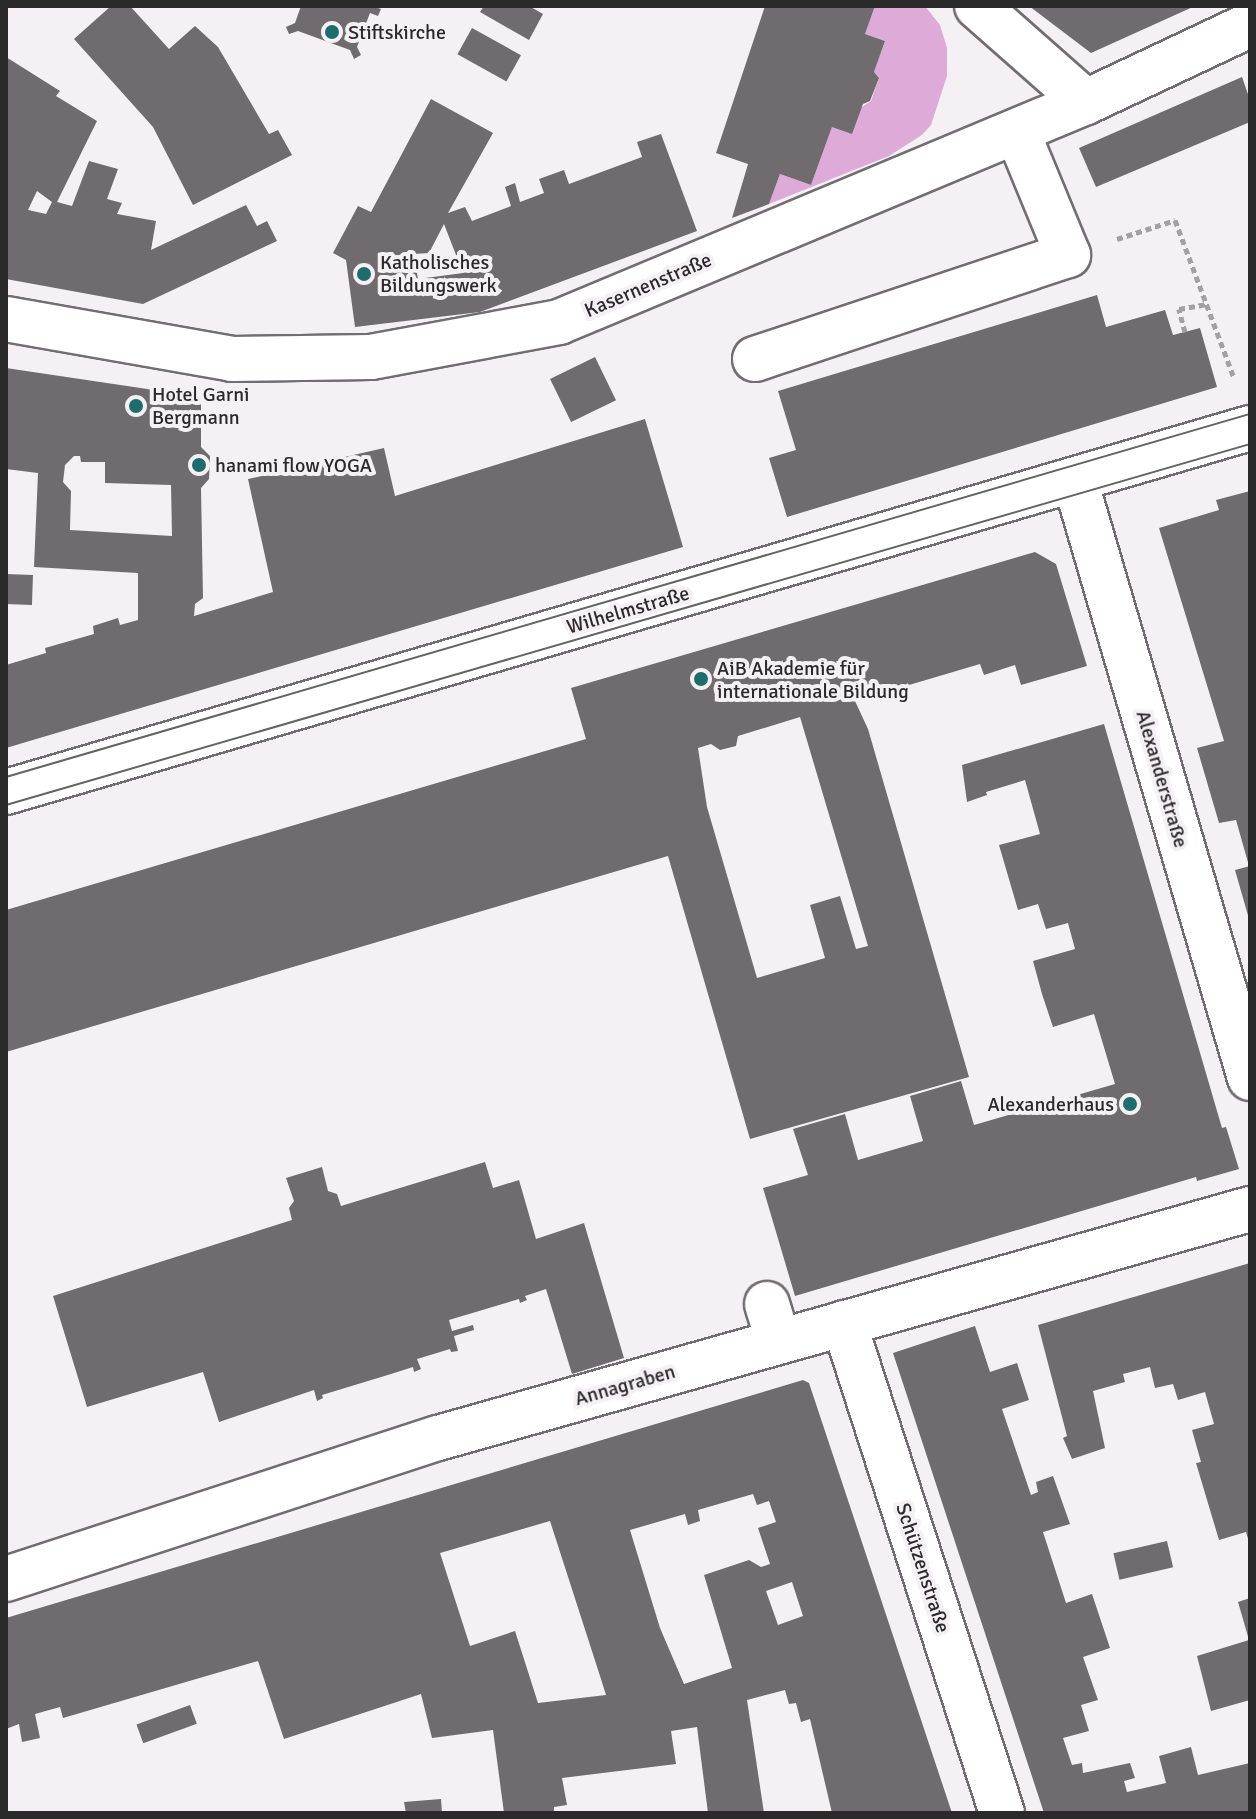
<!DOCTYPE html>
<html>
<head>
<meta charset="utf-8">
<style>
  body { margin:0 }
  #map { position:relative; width:1256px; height:1819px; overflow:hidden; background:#f5f0f4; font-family:Signika,sans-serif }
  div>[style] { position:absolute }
  .green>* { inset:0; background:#deabd8 }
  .building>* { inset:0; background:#6f6b6e; transform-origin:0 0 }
  .path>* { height:5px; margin-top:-2.5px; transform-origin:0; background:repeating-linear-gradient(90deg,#a3a0a3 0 6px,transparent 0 10px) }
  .roads { filter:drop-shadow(2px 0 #716d70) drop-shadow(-2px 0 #716d70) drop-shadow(0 2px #716d70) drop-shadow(0 -2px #716d70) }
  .minor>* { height:44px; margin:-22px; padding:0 22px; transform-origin:22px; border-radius:22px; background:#fff }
  .tram>* { height:2px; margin:-1px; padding:0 1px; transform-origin:1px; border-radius:1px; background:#646264 }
  .dots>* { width:22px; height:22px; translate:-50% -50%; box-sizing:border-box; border:4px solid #f5f0f4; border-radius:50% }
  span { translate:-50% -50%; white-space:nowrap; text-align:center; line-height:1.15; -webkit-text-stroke:8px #f5f0f4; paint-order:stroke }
  .poi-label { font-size:20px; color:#2b2a2b }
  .left { translate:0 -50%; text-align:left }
  .right { translate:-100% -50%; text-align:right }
  .street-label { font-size:20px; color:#2b2a2b }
  .frame { position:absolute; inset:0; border:8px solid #2b2a2b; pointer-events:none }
</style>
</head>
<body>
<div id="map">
  <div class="green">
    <i style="clip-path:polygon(875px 6px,925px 6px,940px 25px,947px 48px,947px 76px,931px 125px,922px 135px,889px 156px,769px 204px,780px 174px,811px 185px,832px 127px,871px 101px,879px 78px,874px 72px,885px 41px,865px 34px)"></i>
  </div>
  <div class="building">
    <i style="clip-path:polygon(111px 6px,130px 6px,169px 49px,195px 26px,218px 47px,269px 134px,278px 130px,292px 155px,193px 205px,153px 127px,74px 39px)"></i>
    <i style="clip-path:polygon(301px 6px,372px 6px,381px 9px,378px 16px,370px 13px,357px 47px,361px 55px,354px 59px,350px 50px,298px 31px,289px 34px,286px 27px,295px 23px)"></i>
    <i style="clip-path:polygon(484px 6px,529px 6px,543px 14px,529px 40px,480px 12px)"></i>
    <i style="clip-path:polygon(765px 6px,875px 6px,865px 34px,885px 41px,874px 72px,879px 78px,870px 101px,863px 104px,852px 134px,832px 127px,811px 185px,780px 174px,769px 204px,732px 218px,748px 164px,716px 153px)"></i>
    <i style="clip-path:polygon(1029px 6px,1195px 6px,1091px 53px)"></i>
    <i style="left:472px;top:28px;width:56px;height:30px;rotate:29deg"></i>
    <i style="clip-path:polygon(evenodd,6px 57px,60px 91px,56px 96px,97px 121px,57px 202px,72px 206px,89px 161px,118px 169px,107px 199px,122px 203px,117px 214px,156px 221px,151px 250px,246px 205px,257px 226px,267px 221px,277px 241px,143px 304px,6px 279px,6px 57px,37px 191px,52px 202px,46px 214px,28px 210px,37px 191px)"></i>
    <i style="clip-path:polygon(1242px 77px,1250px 100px,1250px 122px,1096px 187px,1079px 148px)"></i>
    <i style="clip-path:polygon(evenodd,431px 99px,493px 133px,448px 213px,465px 207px,472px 221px,511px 206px,505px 187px,515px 183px,520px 202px,544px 193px,539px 179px,564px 170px,569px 184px,642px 157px,637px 142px,661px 134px,697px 231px,480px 312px,355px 327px,346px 260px,333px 253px,358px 206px,371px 212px,431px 99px,444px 224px,463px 273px,418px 279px,414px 254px,429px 253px,444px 224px)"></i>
    <i style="clip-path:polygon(1097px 295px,1106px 327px,1165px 310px,1173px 335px,1200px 328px,1217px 387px,787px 517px,769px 458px,796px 450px,778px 391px)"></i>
    <i style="left:595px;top:357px;width:48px;height:50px;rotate:64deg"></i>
    <i style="clip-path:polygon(evenodd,6px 368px,201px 397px,201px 447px,210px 456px,209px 479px,201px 488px,203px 598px,195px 604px,194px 616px,273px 592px,248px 479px,384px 448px,395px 496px,645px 419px,683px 547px,6px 748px,6px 665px,46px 653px,45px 648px,94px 634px,93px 626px,118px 618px,120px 625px,138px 620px,138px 573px,34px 567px,38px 473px,6px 469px,6px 368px,74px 456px,80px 456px,81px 462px,105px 462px,105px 483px,171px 485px,172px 536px,70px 530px,71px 491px,63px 482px,65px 465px,74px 456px)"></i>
    <i style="clip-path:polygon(1250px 491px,1250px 866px,1249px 866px,1236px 820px,1219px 823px,1197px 748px,1224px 741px,1159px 528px,1219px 510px,1216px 500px)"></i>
    <i style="clip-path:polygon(evenodd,1035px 552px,1056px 564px,1087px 666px,1021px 685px,1015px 665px,984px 675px,980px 664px,855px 701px,868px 729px,969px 1077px,750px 1139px,668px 856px,6px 1052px,6px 910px,586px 739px,571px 688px,1035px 552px,800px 717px,868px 946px,856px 949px,840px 896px,810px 905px,825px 958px,757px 978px,707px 807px,698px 748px,711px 744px,720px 750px,736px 746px,738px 736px,800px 717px)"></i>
    <i style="left:6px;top:574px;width:27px;height:30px;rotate:2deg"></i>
    <i style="clip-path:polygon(1104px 724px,1222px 1128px,1226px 1127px,1239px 1169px,1197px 1181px,1196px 1177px,795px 1296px,763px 1188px,808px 1175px,793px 1129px,845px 1114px,858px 1160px,923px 1141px,910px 1096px,961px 1081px,974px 1125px,1115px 1084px,1094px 1014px,1053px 1027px,1042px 994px,1033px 961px,1075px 949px,1068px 923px,1046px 929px,1038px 904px,1018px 910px,999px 845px,1040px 834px,1025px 780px,986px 792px,987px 795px,967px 802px,962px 765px)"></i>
    <i style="clip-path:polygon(1250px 866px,1250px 919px,1249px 919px,1235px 870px)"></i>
    <i style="clip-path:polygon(485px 1162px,493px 1188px,519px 1180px,536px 1239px,584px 1223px,624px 1358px,572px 1374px,546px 1289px,525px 1296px,527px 1300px,520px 1303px,519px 1299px,449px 1320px,452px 1331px,473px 1325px,474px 1330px,454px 1336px,458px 1351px,451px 1352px,450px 1349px,417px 1359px,421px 1369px,414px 1372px,413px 1367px,391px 1374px,322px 1395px,323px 1398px,317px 1401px,314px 1390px,219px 1422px,203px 1372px,87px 1407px,53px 1296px,292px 1220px,289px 1208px,294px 1201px,286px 1178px,322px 1167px,328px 1191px,337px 1194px,341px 1206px)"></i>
    <i style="clip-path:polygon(1250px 1263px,1250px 1542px,1249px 1542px,1246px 1532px,1219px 1540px,1196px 1463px,1201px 1462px,1192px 1430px,1214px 1424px,1205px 1392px,1178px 1400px,1173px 1384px,1155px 1388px,1150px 1367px,1123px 1374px,1125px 1382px,1093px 1391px,1105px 1448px,1072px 1459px,1063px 1438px,1067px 1436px,1038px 1325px)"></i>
    <i style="clip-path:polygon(975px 1326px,990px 1372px,1017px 1363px,1029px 1400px,1002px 1409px,1031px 1495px,1038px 1492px,1036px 1482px,1053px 1476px,1070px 1524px,1043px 1532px,1066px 1603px,1092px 1594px,1110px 1648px,1083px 1657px,1098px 1700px,1081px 1705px,1089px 1731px,1063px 1738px,1072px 1765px,1082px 1763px,1083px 1773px,1130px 1763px,1135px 1778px,1124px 1781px,1127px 1792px,1166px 1783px,1159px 1756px,1191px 1747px,1198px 1775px,1250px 1763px,1250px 1813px,1044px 1813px,893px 1353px)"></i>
    <i style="clip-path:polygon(evenodd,803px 1380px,809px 1383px,952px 1813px,832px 1813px,810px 1719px,801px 1722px,796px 1703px,789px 1704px,785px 1690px,747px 1700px,764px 1813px,708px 1813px,697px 1727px,671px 1731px,676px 1764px,562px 1778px,567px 1805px,554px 1807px,554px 1813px,504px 1813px,493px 1730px,432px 1738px,421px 1694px,284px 1739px,258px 1661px,63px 1718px,60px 1707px,35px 1714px,40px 1738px,22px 1742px,19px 1724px,6px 1729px,6px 1618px,803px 1380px,753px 1494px,757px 1505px,769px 1501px,776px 1522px,758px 1528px,770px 1564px,761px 1567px,749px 1560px,704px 1575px,732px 1668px,684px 1684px,660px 1628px,630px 1530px,685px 1514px,688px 1525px,700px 1521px,698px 1510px,753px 1494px,803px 1380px,550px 1521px,600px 1676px,606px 1695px,538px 1703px,515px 1631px,470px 1646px,440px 1553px,550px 1521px,803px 1380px,792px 1582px,803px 1616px,778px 1625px,766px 1591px,792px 1582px)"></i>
    <i style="left:1167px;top:1541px;width:27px;height:55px;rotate:77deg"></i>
    <i style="clip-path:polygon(1250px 1598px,1250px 1700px,1211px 1711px,1197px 1656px,1249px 1640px,1238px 1602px)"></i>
    <i style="left:190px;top:1705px;width:20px;height:57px;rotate:70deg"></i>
    <i style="clip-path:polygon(441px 1799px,442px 1813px,406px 1813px,404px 1802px)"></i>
  </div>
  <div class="path">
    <i style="left:1117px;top:239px;width:61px;rotate:-18.1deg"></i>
    <i style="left:1175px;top:220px;width:169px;rotate:69.5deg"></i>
    <i style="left:1185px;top:332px;width:24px;rotate:-105deg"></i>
    <i style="left:1179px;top:309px;width:27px;rotate:-10deg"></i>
  </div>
  <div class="roads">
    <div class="minor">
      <i style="left:977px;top:6px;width:145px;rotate:41.4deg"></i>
      <i style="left:6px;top:319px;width:230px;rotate:10deg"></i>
      <i style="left:232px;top:359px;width:139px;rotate:-0.8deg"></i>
      <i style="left:371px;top:357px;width:191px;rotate:-10.5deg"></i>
      <i style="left:559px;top:322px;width:571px;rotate:-22.66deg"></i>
      <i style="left:1086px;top:102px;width:181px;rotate:-25.2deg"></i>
      <i style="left:755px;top:359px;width:330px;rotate:-18.4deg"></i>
      <i style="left:1068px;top:255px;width:134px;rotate:-112.4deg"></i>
      <i style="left:1075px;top:480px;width:623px;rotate:73.69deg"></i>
      <i style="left:6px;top:792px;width:1296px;rotate:-16.31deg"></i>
      <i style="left:767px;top:1304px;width:39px;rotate:73deg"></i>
      <i style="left:844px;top:1323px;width:515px;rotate:72.13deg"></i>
      <i style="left:6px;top:1579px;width:454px;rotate:-18.1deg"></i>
      <i style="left:438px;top:1438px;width:844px;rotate:-15.75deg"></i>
    </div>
  </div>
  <div class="tram">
    <i style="left:6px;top:777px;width:1296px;rotate:-16.27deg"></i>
    <i style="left:6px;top:805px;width:1295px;rotate:-16.18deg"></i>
  </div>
  <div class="dots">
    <i style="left:332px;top:32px;background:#1f6c6c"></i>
    <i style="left:364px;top:274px;background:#1f6c6c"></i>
    <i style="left:136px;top:406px;background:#1f6c6c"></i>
    <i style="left:199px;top:465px;background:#1f6c6c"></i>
    <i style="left:701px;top:679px;background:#1f6c6c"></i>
    <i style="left:1130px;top:1104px;background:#1f6c6c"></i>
  </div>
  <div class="poi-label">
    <span class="left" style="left:348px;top:32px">Stiftskirche</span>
    <span class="left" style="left:380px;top:274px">Katholisches<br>Bildungswerk</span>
    <span class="left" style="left:152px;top:406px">Hotel Garni<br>Bergmann</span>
    <span class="left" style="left:215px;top:465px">hanami flow YOGA</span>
    <span class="left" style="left:717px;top:680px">AiB Akademie für<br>internationale Bildung</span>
    <span class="right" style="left:1114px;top:1104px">Alexanderhaus</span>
  </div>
  <div class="street-label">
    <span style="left:648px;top:285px;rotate:-23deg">Kasernenstraße</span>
    <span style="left:628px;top:610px;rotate:-16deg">Wilhelmstraße</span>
    <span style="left:1162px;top:779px;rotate:74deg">Alexanderstraße</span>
    <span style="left:625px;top:1385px;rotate:-16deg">Annagraben</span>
    <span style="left:923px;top:1568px;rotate:72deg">Schützenstraße</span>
  </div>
  <div class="frame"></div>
</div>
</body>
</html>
